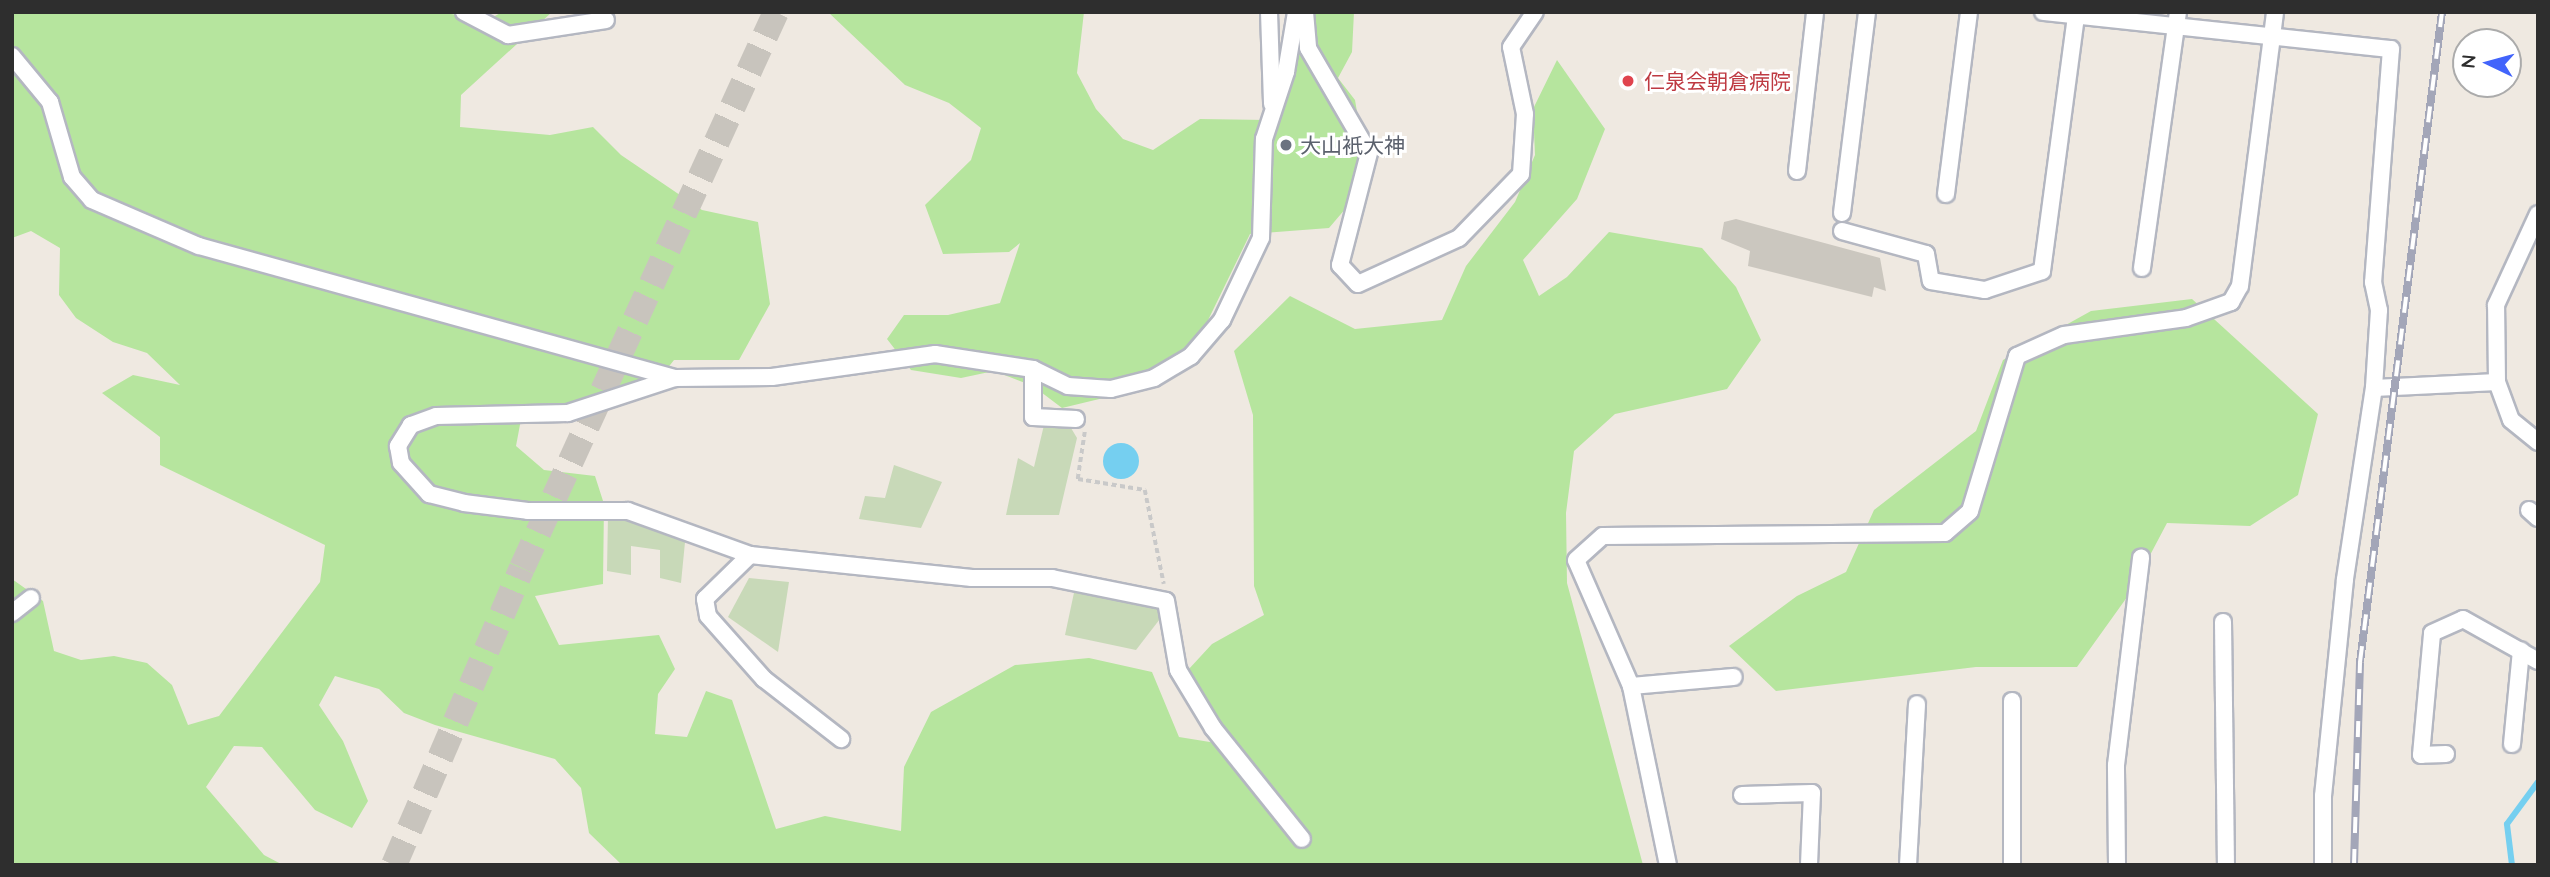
<!DOCTYPE html>
<html>
<head>
<meta charset="utf-8">
<style>
  body { margin:0 }
  #map { position:relative; width:2550px; height:877px; overflow:hidden; background:#efe9e1; font-family:Quicksand,"Noto Sans JP",sans-serif }
  div>[style] { position:absolute }
  .green>* { inset:0; background:#b6e59e }
  .cemetery>* { inset:0; background:#c8d9b8 }
  .water>* { inset:0; background:#75cff0 }
  .round { border-radius:50% }
  .stream>* { height:6px; margin:-3px; padding:0 3px; transform-origin:3px; border-radius:3px; background:#75cff0 }
  .building>* { inset:0; background:#cbc7bf }
  .trunk-tunnel>* { height:26px; margin-top:-13px; transform-origin:0; background:repeating-linear-gradient(90deg,#c8c4bd 0 26px,transparent 0 39px) }
  .path>* { height:3.5px; margin-top:-1.75px; transform-origin:0; background:repeating-linear-gradient(90deg,#c9c9c9 0 5px,transparent 0 8.5px) }
  .roads { filter:drop-shadow(2px 0 #b4b7c1) drop-shadow(-2px 0 #b4b7c1) drop-shadow(0 2px #b4b7c1) drop-shadow(0 -2px #b4b7c1) }
  .minor>* { height:16px; margin:-8px; padding:0 8px; transform-origin:8px; border-radius:8px; background:#fff }
  .rail>* { height:8px; margin-top:-4px; transform-origin:0; background:repeating-linear-gradient(90deg,#fff 0 16px,#a3a6b8 0 32px); box-sizing:border-box; border-block:2px solid #a3a6b8 }
  .dots>* { width:19px; height:19px; translate:-50% -50%; box-sizing:border-box; border:4px solid #fff; border-radius:50% }
  span { translate:-50% -50%; white-space:nowrap; text-align:center; line-height:1.15; -webkit-text-stroke:6px #fff; paint-order:stroke }
  .health-label { font-size:21px; color:#be3a42 }
  .left { translate:0 -50%; text-align:left }
  .worship-label { font-size:21px; color:#5b616d }
  .frame { position:absolute; inset:0; border:14px solid #2e2e2e; pointer-events:none }
  .north { position:absolute; left:2452px; top:28px; width:70px; height:70px; box-sizing:border-box; background:#fff; border:2px solid #ababab; border-radius:50%; rotate:275deg; font-size:19px; font-weight:700; line-height:28px; text-align:center; color:#2e2e2e }
  .north::after { content:''; display:block; margin:auto; width:24px; height:32px; background:#4264fb; clip-path:polygon(50% 0,100% 100%,50% 72%,0 100%) }
</style>
</head>
<body>
<div id="map">
  <div class="green">
    <i style="clip-path:polygon(12px 12px,439px 12px,488px 20px,502px 12px,552px 12px,461px 95px,460px 127px,550px 135px,593px 127px,621px 155px,702px 210px,758px 222px,770px 304px,739px 360px,674px 360px,648px 393px,615px 407px,522px 414px,516px 446px,544px 470px,595px 476px,604px 504px,603px 584px,535px 596px,559px 645px,659px 635px,675px 669px,658px 694px,655px 734px,687px 737px,706px 691px,732px 700px,776px 829px,825px 816px,901px 831px,904px 767px,931px 712px,1015px 665px,1089px 658px,1152px 672px,1179px 737px,1216px 743px,1224px 731px,1188px 670px,1212px 644px,1264px 615px,1254px 586px,1253px 415px,1234px 351px,1290px 296px,1355px 329px,1442px 320px,1466px 266px,1515px 202px,1535px 155px,1533px 109px,1557px 60px,1605px 129px,1577px 199px,1523px 260px,1539px 296px,1567px 277px,1609px 232px,1702px 248px,1736px 287px,1761px 340px,1727px 389px,1615px 414px,1574px 451px,1566px 513px,1567px 583px,1643px 865px,622px 865px,589px 833px,581px 788px,555px 759px,435px 725px,404px 713px,379px 689px,335px 676px,319px 705px,343px 741px,368px 801px,352px 828px,315px 810px,262px 747px,234px 746px,206px 787px,264px 855px,283px 865px,12px 865px,12px 579px,43px 601px,54px 651px,81px 660px,114px 656px,147px 663px,172px 685px,188px 725px,219px 716px,320px 582px,325px 545px,160px 465px,160px 437px,102px 393px,133px 375px,180px 385px,147px 353px,113px 342px,76px 318px,59px 295px,60px 248px,31px 231px,12px 238px)"></i>
    <i style="clip-path:polygon(828px 12px,1084px 12px,1077px 73px,1096px 109px,1123px 139px,1153px 150px,1200px 119px,1266px 120px,1282px 70px,1286px 12px,1354px 12px,1352px 52px,1338px 78px,1355px 100px,1364px 153px,1352px 201px,1329px 228px,1250px 234px,1194px 349px,1149px 387px,1062px 408px,1033px 386px,994px 371px,961px 378px,911px 370px,887px 339px,904px 315px,948px 315px,1000px 303px,1020px 243px,1009px 252px,943px 254px,925px 205px,971px 160px,981px 128px,949px 103px,905px 85px)"></i>
    <i style="clip-path:polygon(2192px 299px,2318px 414px,2298px 495px,2250px 526px,2167px 523px,2130px 593px,2077px 667px,1976px 667px,1776px 691px,1729px 646px,1797px 596px,1846px 572px,1874px 510px,1976px 431px,2003px 360px,2091px 311px)"></i>
  </div>
  <div class="cemetery">
    <i style="clip-path:polygon(1044px 425px,1071px 428px,1077px 438px,1059px 515px,1006px 515px,1018px 458px,1034px 467px)"></i>
    <i style="clip-path:polygon(894px 465px,942px 482px,921px 528px,859px 519px,865px 496px,885px 498px)"></i>
    <i style="clip-path:polygon(629px 514px,686px 532px,681px 583px,660px 578px,660px 550px,631px 546px,631px 575px,607px 571px,608px 515px)"></i>
    <i style="clip-path:polygon(749px 578px,789px 582px,778px 652px,728px 617px)"></i>
    <i style="clip-path:polygon(1075px 588px,1163px 605px,1163px 615px,1136px 650px,1065px 635px)"></i>
  </div>
  <div class="water">
    <i class="round" style="left:1103px;top:443px;width:36px;height:36px"></i>
  </div>
  <div class="stream">
    <i style="left:2512px;top:865px;width:41px;rotate:-97deg"></i>
    <i style="left:2507px;top:824px;width:52px;rotate:-53.6deg"></i>
  </div>
  <div class="building">
    <i style="clip-path:polygon(1736px 219px,1880px 258px,1886px 291px,1874px 287px,1872px 297px,1748px 266px,1750px 251px,1721px 239px,1724px 222px)"></i>
  </div>
  <div class="trunk-tunnel">
    <i style="left:394px;top:865px;width:323px;rotate:-66.7deg"></i>
    <i style="left:522px;top:568px;width:611px;rotate:-65.45deg"></i>
  </div>
  <div class="path">
    <i style="left:1085px;top:432px;width:48px;rotate:98.5deg"></i>
    <i style="left:1078px;top:479px;width:68px;rotate:9.3deg"></i>
    <i style="left:1145px;top:490px;width:96px;rotate:78.6deg"></i>
  </div>
  <div class="roads">
    <div class="minor">
      <i style="left:464px;top:12px;width:50px;rotate:27.6deg"></i>
      <i style="left:508px;top:35px;width:99px;rotate:-8.7deg"></i>
      <i style="left:1269px;top:12px;width:92px;rotate:88.1deg"></i>
      <i style="left:1305px;top:12px;width:36px;rotate:85deg"></i>
      <i style="left:1308px;top:48px;width:121px;rotate:59.8deg"></i>
      <i style="left:1369px;top:153px;width:116px;rotate:104.5deg"></i>
      <i style="left:1340px;top:265px;width:26px;rotate:47deg"></i>
      <i style="left:1358px;top:284px;width:111px;rotate:-24.5deg"></i>
      <i style="left:1459px;top:238px;width:89px;rotate:-45.9deg"></i>
      <i style="left:1521px;top:174px;width:60px;rotate:-86.2deg"></i>
      <i style="left:1525px;top:114px;width:68px;rotate:-101.8deg"></i>
      <i style="left:1511px;top:47px;width:42px;rotate:-55.6deg"></i>
      <i style="left:2043px;top:12px;width:350px;rotate:6.1deg"></i>
      <i style="left:2391px;top:49px;width:234px;rotate:94.4deg"></i>
      <i style="left:2373px;top:282px;width:29px;rotate:78deg"></i>
      <i style="left:2379px;top:310px;width:78px;rotate:93.7deg"></i>
      <i style="left:12px;top:56px;width:60px;rotate:50.4deg"></i>
      <i style="left:50px;top:102px;width:78px;rotate:73.7deg"></i>
      <i style="left:72px;top:177px;width:30px;rotate:49deg"></i>
      <i style="left:92px;top:200px;width:116px;rotate:23.3deg"></i>
      <i style="left:199px;top:246px;width:494px;rotate:15.5deg"></i>
      <i style="left:675px;top:378px;width:97px;rotate:-0.6deg"></i>
      <i style="left:772px;top:377px;width:165px;rotate:-8deg"></i>
      <i style="left:935px;top:354px;width:99px;rotate:8.7deg"></i>
      <i style="left:1033px;top:369px;width:39px;rotate:26deg"></i>
      <i style="left:1068px;top:386px;width:43px;rotate:4deg"></i>
      <i style="left:1111px;top:389px;width:44px;rotate:-14.3deg"></i>
      <i style="left:1154px;top:378px;width:43px;rotate:-30.7deg"></i>
      <i style="left:1191px;top:356px;width:48px;rotate:-49.3deg"></i>
      <i style="left:1222px;top:320px;width:91px;rotate:-64.6deg"></i>
      <i style="left:1261px;top:238px;width:99px;rotate:-88.3deg"></i>
      <i style="left:1264px;top:139px;width:71px;rotate:-71.8deg"></i>
      <i style="left:1286px;top:72px;width:61px;rotate:-80.5deg"></i>
      <i style="left:1797px;top:171px;width:160px;rotate:-83.5deg"></i>
      <i style="left:1946px;top:194px;width:183px;rotate:-82.8deg"></i>
      <i style="left:1842px;top:213px;width:203px;rotate:-82.9deg"></i>
      <i style="left:1842px;top:231px;width:87px;rotate:15.3deg"></i>
      <i style="left:1926px;top:254px;width:27px;rotate:80deg"></i>
      <i style="left:1931px;top:281px;width:55px;rotate:9.5deg"></i>
      <i style="left:1985px;top:290px;width:60px;rotate:-18.4deg"></i>
      <i style="left:2042px;top:271px;width:257px;rotate:-82.4deg"></i>
      <i style="left:2142px;top:268px;width:259px;rotate:-82deg"></i>
      <i style="left:1033px;top:369px;width:48px;rotate:90deg"></i>
      <i style="left:1033px;top:417px;width:43px;rotate:2.7deg"></i>
      <i style="left:675px;top:378px;width:113px;rotate:161.9deg"></i>
      <i style="left:568px;top:413px;width:132px;rotate:178.7deg"></i>
      <i style="left:436px;top:416px;width:27px;rotate:160deg"></i>
      <i style="left:411px;top:425px;width:25px;rotate:122deg"></i>
      <i style="left:398px;top:446px;width:17px;rotate:80deg"></i>
      <i style="left:401px;top:463px;width:42px;rotate:47.9deg"></i>
      <i style="left:429px;top:494px;width:36px;rotate:14deg"></i>
      <i style="left:464px;top:503px;width:64px;rotate:7.1deg"></i>
      <i style="left:528px;top:511px;width:100px"></i>
      <i style="left:628px;top:511px;width:130px;rotate:19.8deg"></i>
      <i style="left:750px;top:555px;width:223px;rotate:5.9deg"></i>
      <i style="left:972px;top:578px;width:80px"></i>
      <i style="left:1052px;top:578px;width:116px;rotate:11.4deg"></i>
      <i style="left:1166px;top:601px;width:70px;rotate:80.1deg"></i>
      <i style="left:1178px;top:670px;width:68px;rotate:58.9deg"></i>
      <i style="left:1213px;top:728px;width:142px;rotate:51.3deg"></i>
      <i style="left:2497px;top:382px;width:40px;rotate:69.8deg"></i>
      <i style="left:2511px;top:420px;width:35px;rotate:39deg"></i>
      <i style="left:2529px;top:510px;width:12px;rotate:42deg"></i>
      <i style="left:750px;top:555px;width:63px;rotate:135.6deg"></i>
      <i style="left:705px;top:599px;width:17px;rotate:80deg"></i>
      <i style="left:708px;top:616px;width:84px;rotate:48.4deg"></i>
      <i style="left:764px;top:679px;width:98px;rotate:37.9deg"></i>
      <i style="left:12px;top:613px;width:24px;rotate:-38deg"></i>
      <i style="left:2223px;top:622px;width:243px;rotate:89.3deg"></i>
      <i style="left:1631px;top:686px;width:103px;rotate:-5deg"></i>
      <i style="left:2012px;top:701px;width:164px;rotate:90deg"></i>
      <i style="left:2512px;top:744px;width:94px;rotate:-84.5deg"></i>
      <i style="left:2446px;top:754px;width:25px;rotate:178deg"></i>
      <i style="left:2421px;top:755px;width:122px;rotate:-84.8deg"></i>
      <i style="left:2432px;top:633px;width:34px;rotate:-24deg"></i>
      <i style="left:2463px;top:619px;width:86px;rotate:29.2deg"></i>
      <i style="left:1742px;top:795px;width:70px;rotate:-1.6deg"></i>
      <i style="left:1812px;top:793px;width:72px;rotate:92.4deg"></i>
      <i style="left:1668px;top:865px;width:183px;rotate:-101.7deg"></i>
      <i style="left:1631px;top:686px;width:137px;rotate:-113.6deg"></i>
      <i style="left:1576px;top:560px;width:36px;rotate:-42deg"></i>
      <i style="left:1603px;top:536px;width:342px;rotate:-0.5deg"></i>
      <i style="left:1945px;top:533px;width:33px;rotate:-41deg"></i>
      <i style="left:1970px;top:511px;width:162px;rotate:-73.1deg"></i>
      <i style="left:2017px;top:356px;width:51px;rotate:-24.1deg"></i>
      <i style="left:2064px;top:335px;width:123px;rotate:-7.9deg"></i>
      <i style="left:2186px;top:318px;width:48px;rotate:-19.6deg"></i>
      <i style="left:2231px;top:302px;width:18px;rotate:-61deg"></i>
      <i style="left:2240px;top:286px;width:276px;rotate:-82.7deg"></i>
      <i style="left:1908px;top:865px;width:161px;rotate:-86.8deg"></i>
      <i style="left:2117px;top:865px;width:100px;rotate:-90.6deg"></i>
      <i style="left:2116px;top:765px;width:209px;rotate:-83.1deg"></i>
      <i style="left:2323px;top:865px;width:69px;rotate:-90deg"></i>
      <i style="left:2323px;top:796px;width:218px;rotate:-84.2deg"></i>
      <i style="left:2345px;top:579px;width:193px;rotate:-81.4deg"></i>
      <i style="left:2374px;top:388px;width:123px;rotate:-2.8deg"></i>
      <i style="left:2497px;top:382px;width:77px;rotate:-90.7deg"></i>
      <i style="left:2496px;top:305px;width:100px;rotate:-65.2deg"></i>
    </div>
  </div>
  <div class="rail">
    <i style="left:2354px;top:865px;width:203px;rotate:-88.3deg"></i>
    <i style="left:2360px;top:662px;width:655px;rotate:-82.81deg"></i>
  </div>
  <div class="dots">
    <i style="left:1628px;top:81px;background:#e0444e"></i>
    <i style="left:1286px;top:145px;background:#6b7280"></i>
  </div>
  <div class="health-label">
    <span class="left" style="left:1644px;top:81px">仁泉会朝倉病院</span>
  </div>
  <div class="worship-label">
    <span class="left" style="left:1300px;top:145px">大山衹大神</span>
  </div>
  <div class="frame"></div>
  <div class="north">N</div>
</div>
</body>
</html>
